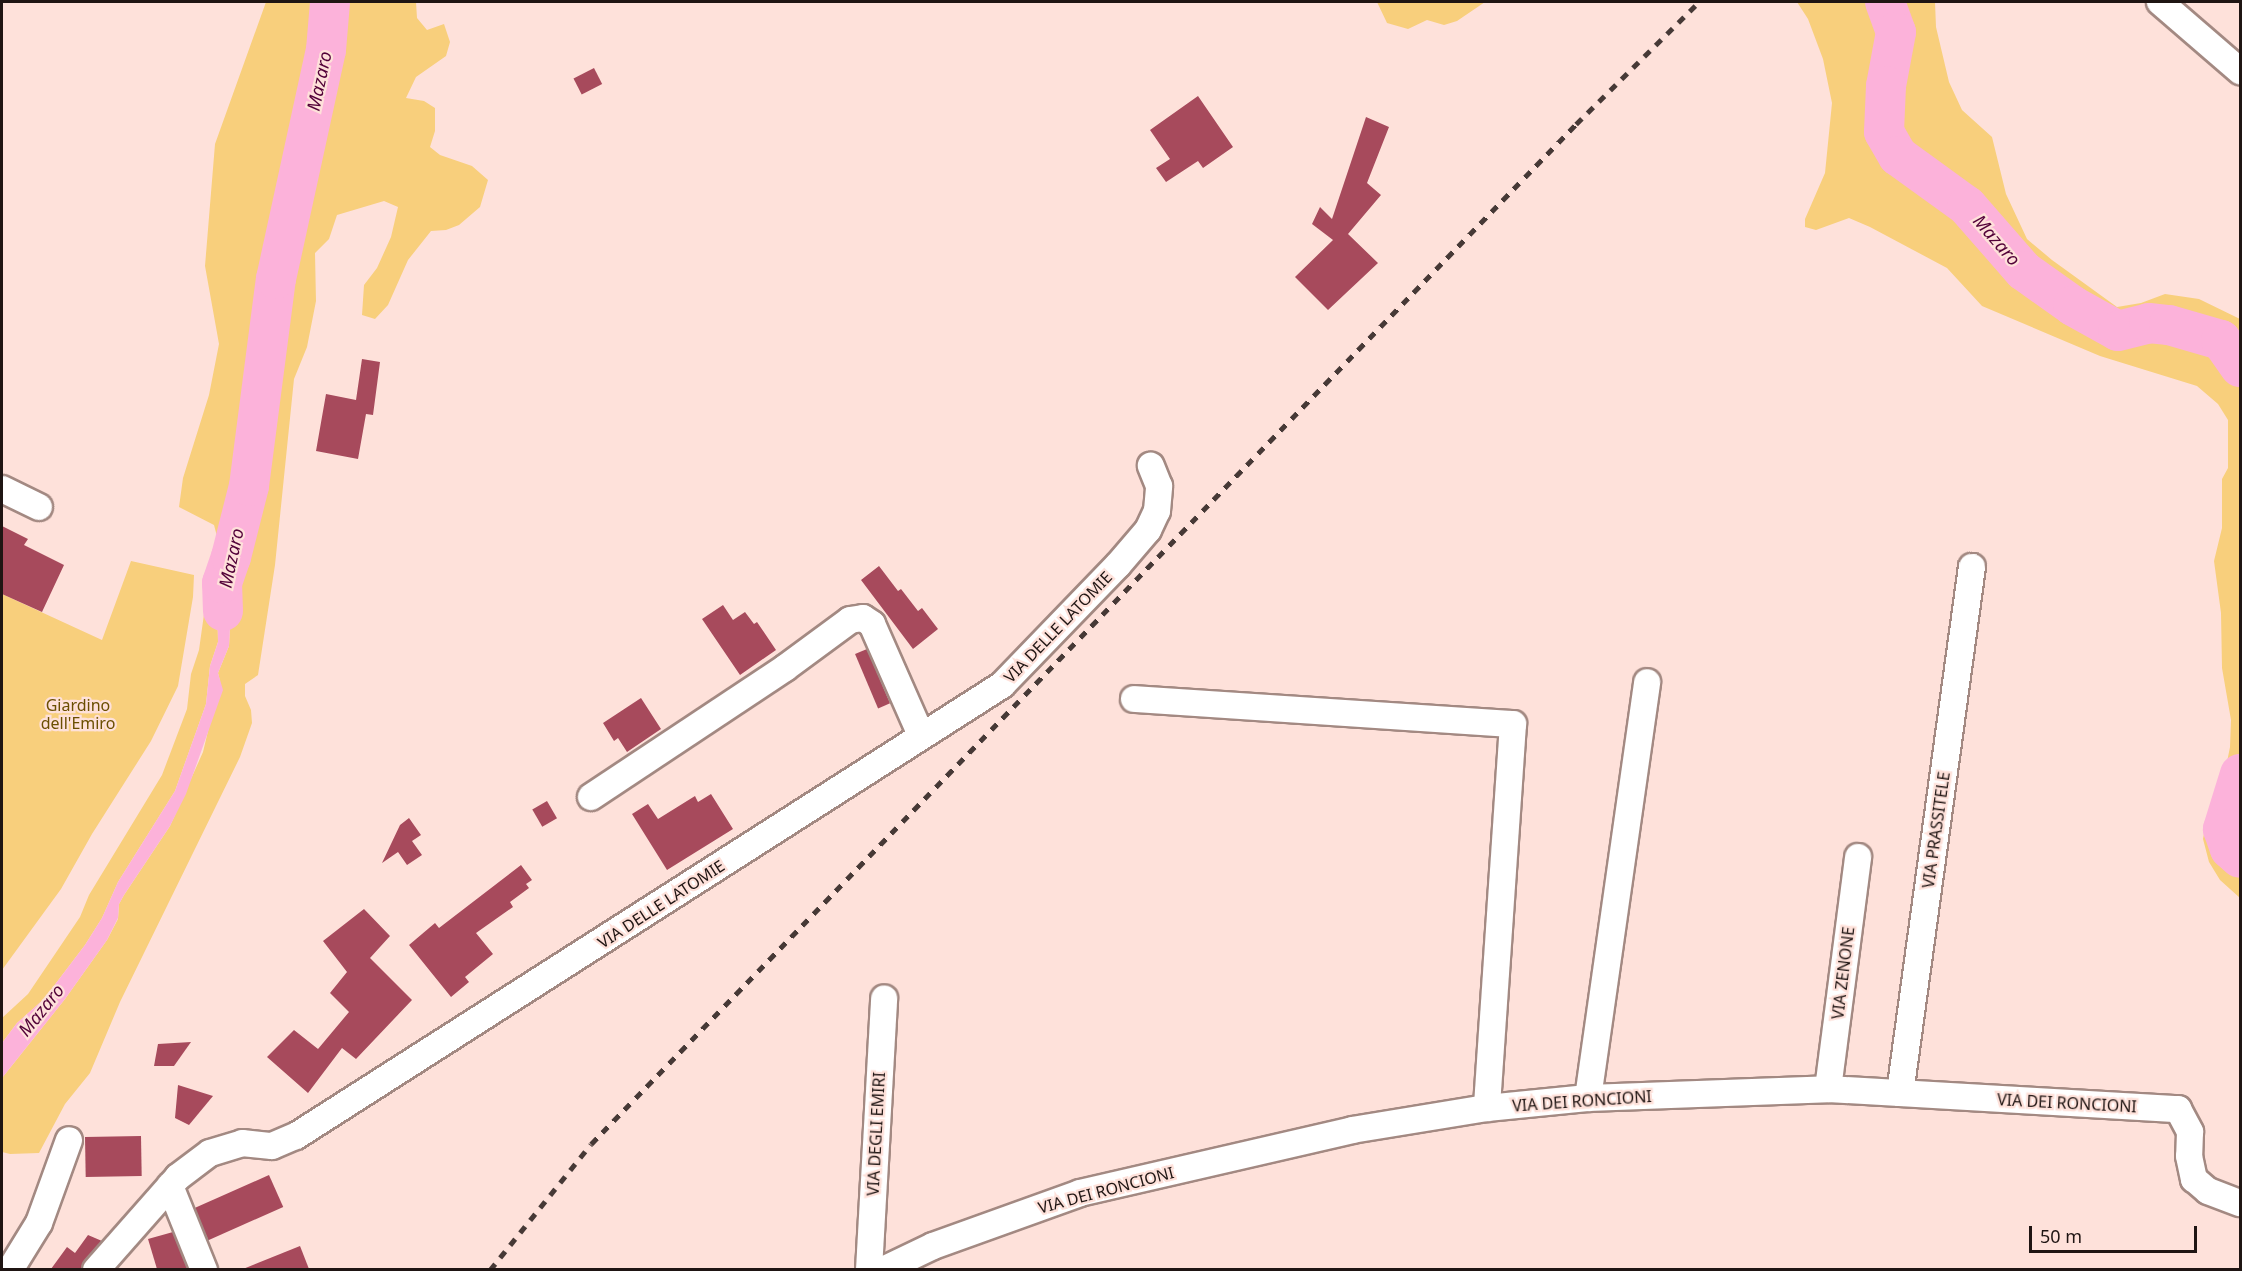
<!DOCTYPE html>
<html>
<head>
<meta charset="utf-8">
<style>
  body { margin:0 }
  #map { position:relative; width:2242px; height:1271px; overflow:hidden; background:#fee1da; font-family:"Noto Sans",sans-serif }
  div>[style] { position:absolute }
  .green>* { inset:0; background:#f8cf7c }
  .water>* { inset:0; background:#fcb2da }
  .river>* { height:40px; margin:-20px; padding:0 20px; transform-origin:20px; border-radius:20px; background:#fcb2da }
  .building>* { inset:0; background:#a74a5c; transform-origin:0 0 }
  .roads { filter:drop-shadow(2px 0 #a38982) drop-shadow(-2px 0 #a38982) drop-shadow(0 2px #a38982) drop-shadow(0 -2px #a38982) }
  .street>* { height:26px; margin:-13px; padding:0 13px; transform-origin:13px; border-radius:13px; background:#fff }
  .rail>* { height:4.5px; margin-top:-2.25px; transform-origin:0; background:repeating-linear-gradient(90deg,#463936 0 8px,transparent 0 16px) }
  span { translate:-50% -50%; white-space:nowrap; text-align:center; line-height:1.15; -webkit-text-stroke:4.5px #fee1da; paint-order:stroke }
  .street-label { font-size:16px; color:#1f1513 }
  .park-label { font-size:16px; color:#6b4e00 }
  .water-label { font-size:18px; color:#530239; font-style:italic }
  .frame { position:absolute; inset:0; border:3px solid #1f1513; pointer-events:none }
  .scale { position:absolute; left:2029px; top:1226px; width:168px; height:27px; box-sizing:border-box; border:3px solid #1f1513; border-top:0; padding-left:8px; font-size:18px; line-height:21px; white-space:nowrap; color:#1f1513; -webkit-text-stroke:4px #fee1da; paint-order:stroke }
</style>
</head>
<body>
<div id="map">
  <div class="green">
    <i style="clip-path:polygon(266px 2px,416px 2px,417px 18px,427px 30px,444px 24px,450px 42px,446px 56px,416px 77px,406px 98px,424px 101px,435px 108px,435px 131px,430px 147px,440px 155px,472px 166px,488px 180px,480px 207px,459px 225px,446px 230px,431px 231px,408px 260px,388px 305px,375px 319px,362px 315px,364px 285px,377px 268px,391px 237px,398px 207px,384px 201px,337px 215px,329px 239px,315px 253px,316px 301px,307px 347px,294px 379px,275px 565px,258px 675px,245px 684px,245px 696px,251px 710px,252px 723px,240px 757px,120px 1002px,90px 1073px,65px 1104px,39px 1153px,10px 1154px,2px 1152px,2px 1078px,65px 999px,107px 940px,118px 919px,119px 904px,124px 895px,170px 826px,203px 752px,220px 681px,218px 673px,229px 646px,231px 609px,226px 590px,233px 577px,231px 558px,222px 570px,217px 598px,218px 642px,210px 666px,206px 704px,175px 791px,118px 882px,102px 918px,85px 945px,44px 999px,17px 1023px,2px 1043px,2px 1018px,28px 994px,80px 917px,89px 895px,162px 775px,187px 709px,191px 674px,199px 650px,211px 564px,220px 548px,214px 525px,179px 507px,183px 478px,209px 395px,219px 344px,205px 266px,215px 144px)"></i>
    <i style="clip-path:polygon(1377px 2px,1485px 2px,1457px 21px,1444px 25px,1427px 20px,1408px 29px,1387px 23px)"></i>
    <i style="clip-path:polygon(1797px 2px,1935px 2px,1936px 27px,1949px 82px,1962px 110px,1992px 137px,2006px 194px,2027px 239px,2052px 260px,2117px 307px,2141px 303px,2165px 294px,2199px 299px,2240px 319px,2240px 898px,2220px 880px,2209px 862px,2203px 839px,2207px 817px,2225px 772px,2230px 747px,2231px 720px,2222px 668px,2221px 613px,2214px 561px,2222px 528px,2222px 479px,2228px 468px,2228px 420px,2218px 404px,2197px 386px,2100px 356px,1982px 306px,1947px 268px,1870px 227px,1849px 218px,1816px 230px,1805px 227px,1805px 219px,1825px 173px,1832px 103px,1823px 59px,1808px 19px)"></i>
    <i style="clip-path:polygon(131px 561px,194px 575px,193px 597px,178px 686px,151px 741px,92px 834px,61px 889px,2px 970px,2px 594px,102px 640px)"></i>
  </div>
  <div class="water">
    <i style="clip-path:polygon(231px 557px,233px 577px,226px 590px,231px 609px,229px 646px,218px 673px,223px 690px,186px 794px,170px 826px,124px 895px,119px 904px,118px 918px,107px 940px,65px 999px,2px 1078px,2px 1043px,17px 1023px,44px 999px,85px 945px,102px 918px,118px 882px,175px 791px,206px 704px,210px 666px,218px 642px,217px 582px)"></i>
  </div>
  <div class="river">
    <i style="left:1885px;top:2px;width:32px;rotate:70deg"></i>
    <i style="left:1896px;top:32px;width:55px;rotate:100.5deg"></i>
    <i style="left:1886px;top:86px;width:46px;rotate:92.5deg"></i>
    <i style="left:1884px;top:132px;width:28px;rotate:60deg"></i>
    <i style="left:1898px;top:156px;width:85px;rotate:35.9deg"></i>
    <i style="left:1967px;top:206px;width:86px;rotate:48.8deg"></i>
    <i style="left:2024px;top:271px;width:60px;rotate:35.5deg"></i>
    <i style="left:2073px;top:306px;width:51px;rotate:29.1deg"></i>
    <i style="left:2118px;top:331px;width:32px;rotate:-14deg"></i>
    <i style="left:2149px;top:323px;width:20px;rotate:6deg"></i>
    <i style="left:2169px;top:325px;width:54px;rotate:16.1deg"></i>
    <i style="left:2221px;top:340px;width:33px;rotate:55deg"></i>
    <i style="left:223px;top:611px;width:28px;rotate:-92deg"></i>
    <i style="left:222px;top:583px;width:28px;rotate:-71deg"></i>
    <i style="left:231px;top:557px;width:73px;rotate:-75.8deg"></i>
    <i style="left:249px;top:486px;width:209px;rotate:-82.6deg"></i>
    <i style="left:276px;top:279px;width:234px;rotate:-77.7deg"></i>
    <i style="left:326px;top:50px;width:48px;rotate:-85.2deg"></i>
    <i style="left:2240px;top:774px;width:58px;rotate:107.2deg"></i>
    <i style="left:2223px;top:829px;width:21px;rotate:71deg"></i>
    <i style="left:2230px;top:849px;width:13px;rotate:42deg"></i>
  </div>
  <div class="building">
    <i style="left:594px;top:68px;width:18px;height:23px;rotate:63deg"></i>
    <i style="clip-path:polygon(1198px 96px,1233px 147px,1203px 168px,1198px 161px,1166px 182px,1156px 168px,1170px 159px,1150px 130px)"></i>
    <i style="clip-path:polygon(1366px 117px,1389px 127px,1367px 183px,1381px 195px,1348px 234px,1378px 263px,1328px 310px,1295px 277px,1333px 240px,1312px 224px,1320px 207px,1332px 219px)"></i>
    <i style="clip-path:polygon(362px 359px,380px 362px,373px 415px,366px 414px,358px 459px,316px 451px,326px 394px,356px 400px)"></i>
    <i style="clip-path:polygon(2px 526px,28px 539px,24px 545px,64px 565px,42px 612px,2px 594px)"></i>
    <i style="clip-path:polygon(879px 566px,898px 591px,901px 589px,918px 611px,922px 608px,938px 629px,913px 649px,861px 580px)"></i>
    <i style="clip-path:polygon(723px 605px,733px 620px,745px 612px,754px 624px,757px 622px,776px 650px,740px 675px,702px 619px)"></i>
    <i style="left:867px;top:649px;width:59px;height:13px;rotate:67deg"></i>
    <i style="clip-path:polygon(641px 698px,661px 729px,627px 752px,618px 738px,614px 741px,603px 723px)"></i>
    <i style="clip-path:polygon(711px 794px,733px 829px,667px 870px,632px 814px,648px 804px,658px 819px,695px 796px,698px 802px)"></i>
    <i style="left:547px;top:801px;width:20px;height:17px;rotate:60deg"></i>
    <i style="clip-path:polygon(409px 818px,421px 835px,412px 841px,422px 855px,407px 865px,398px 852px,382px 863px,400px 825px)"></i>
    <i style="clip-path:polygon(521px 865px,532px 880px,526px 884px,529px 888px,510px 902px,513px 907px,476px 933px,493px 954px,465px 977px,469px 982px,451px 997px,409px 945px,435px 923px,439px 928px)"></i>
    <i style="clip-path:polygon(364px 909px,390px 936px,370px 958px,412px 1000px,356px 1059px,342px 1048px,308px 1093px,267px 1057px,294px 1030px,318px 1049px,349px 1012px,330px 993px,347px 972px,323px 941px)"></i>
    <i style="clip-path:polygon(191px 1042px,174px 1066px,154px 1066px,158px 1044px)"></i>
    <i style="clip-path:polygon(178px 1085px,213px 1096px,189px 1125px,175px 1118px)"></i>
    <i style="left:141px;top:1136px;width:40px;height:56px;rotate:89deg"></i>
    <i style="left:269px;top:1175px;width:35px;height:82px;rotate:66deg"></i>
    <i style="clip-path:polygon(173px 1232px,188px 1269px,157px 1269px,148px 1239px)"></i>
    <i style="clip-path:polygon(88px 1235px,102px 1241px,85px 1260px,81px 1269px,51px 1269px,67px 1247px,75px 1253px)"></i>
    <i style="clip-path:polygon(300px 1246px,309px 1269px,243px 1269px)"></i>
  </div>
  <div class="roads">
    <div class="street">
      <i style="left:2160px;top:2px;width:106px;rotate:40.8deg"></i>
      <i style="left:2px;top:489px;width:41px;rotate:25.9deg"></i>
      <i style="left:1134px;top:699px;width:380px;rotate:3.8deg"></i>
      <i style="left:1513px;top:724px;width:385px;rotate:93.9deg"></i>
      <i style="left:591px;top:797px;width:233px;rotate:-33.6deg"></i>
      <i style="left:785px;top:668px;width:81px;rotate:-36.4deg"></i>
      <i style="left:850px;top:620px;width:13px;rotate:-9deg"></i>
      <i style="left:863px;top:618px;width:11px;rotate:34deg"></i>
      <i style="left:872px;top:624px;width:121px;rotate:66.2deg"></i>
      <i style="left:1828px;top:1089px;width:234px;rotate:-82.6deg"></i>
      <i style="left:1900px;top:1093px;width:531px;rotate:-82.21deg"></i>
      <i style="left:1588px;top:1098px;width:420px;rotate:-81.9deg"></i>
      <i style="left:170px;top:1186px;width:91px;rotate:68deg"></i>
      <i style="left:10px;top:1270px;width:55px;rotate:-58.3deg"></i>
      <i style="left:39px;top:1223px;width:88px;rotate:-70.1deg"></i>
      <i style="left:96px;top:1270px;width:124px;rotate:-48.6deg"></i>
      <i style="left:178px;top:1177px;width:40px;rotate:-37deg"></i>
      <i style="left:210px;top:1153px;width:34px;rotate:-17deg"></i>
      <i style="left:242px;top:1143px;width:30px;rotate:6deg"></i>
      <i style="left:272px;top:1146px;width:26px;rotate:-23deg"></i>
      <i style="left:296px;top:1136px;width:838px;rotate:-32.57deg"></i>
      <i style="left:1002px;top:685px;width:167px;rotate:-46deg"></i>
      <i style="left:1118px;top:565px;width:46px;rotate:-49.4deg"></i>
      <i style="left:1148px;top:530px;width:21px;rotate:-65deg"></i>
      <i style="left:1157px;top:511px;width:25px;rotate:-85deg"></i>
      <i style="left:1159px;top:486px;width:22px;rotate:-112deg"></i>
      <i style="left:869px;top:1270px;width:272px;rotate:-86.8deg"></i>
      <i style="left:883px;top:1270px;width:55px;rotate:-25.6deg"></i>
      <i style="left:933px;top:1246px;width:156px;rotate:-19.8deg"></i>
      <i style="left:1080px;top:1193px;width:279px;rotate:-13deg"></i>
      <i style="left:1352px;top:1130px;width:137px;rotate:-9.3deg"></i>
      <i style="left:1487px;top:1108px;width:101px;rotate:-5.7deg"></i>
      <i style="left:1588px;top:1098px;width:240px;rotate:-2.1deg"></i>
      <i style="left:1828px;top:1089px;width:351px;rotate:3.3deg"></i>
      <i style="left:2178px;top:1109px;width:26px;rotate:62deg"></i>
      <i style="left:2190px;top:1132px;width:24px;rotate:92deg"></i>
      <i style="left:2189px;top:1156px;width:24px;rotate:78deg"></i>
      <i style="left:2194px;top:1179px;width:18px;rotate:41deg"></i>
      <i style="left:2208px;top:1191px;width:34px;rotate:21deg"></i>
    </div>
  </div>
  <div class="rail">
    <i style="left:490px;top:1270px;width:161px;rotate:-51.3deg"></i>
    <i style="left:591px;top:1144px;width:1418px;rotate:-46deg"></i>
    <i style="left:1576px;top:124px;width:173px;rotate:-44.8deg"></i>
  </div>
  <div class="street-label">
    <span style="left:1058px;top:627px;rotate:-46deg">VIA DELLE LATOMIE</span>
    <span style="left:1936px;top:830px;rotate:-82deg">VIA PRASSITELE</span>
    <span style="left:661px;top:904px;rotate:-33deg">VIA DELLE LATOMIE</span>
    <span style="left:1843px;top:973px;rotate:-83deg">VIA ZENONE</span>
    <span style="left:1582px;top:1101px;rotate:-4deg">VIA DEI RONCIONI</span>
    <span style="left:2067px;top:1103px;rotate:3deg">VIA DEI RONCIONI</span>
    <span style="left:876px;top:1134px;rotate:-87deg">VIA DEGLI EMIRI</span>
    <span style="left:1106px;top:1190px;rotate:-15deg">VIA DEI RONCIONI</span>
  </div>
  <div class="park-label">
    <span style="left:78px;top:714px">Giardino<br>dell'Emiro</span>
  </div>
  <div class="water-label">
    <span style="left:319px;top:81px;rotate:-78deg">Mazaro</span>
    <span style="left:1997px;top:240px;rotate:49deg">Mazaro</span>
    <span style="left:231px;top:558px;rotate:-78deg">Mazaro</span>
    <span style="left:41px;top:1010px;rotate:-51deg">Mazaro</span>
  </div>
  <div class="frame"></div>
  <div class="scale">50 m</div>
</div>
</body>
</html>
